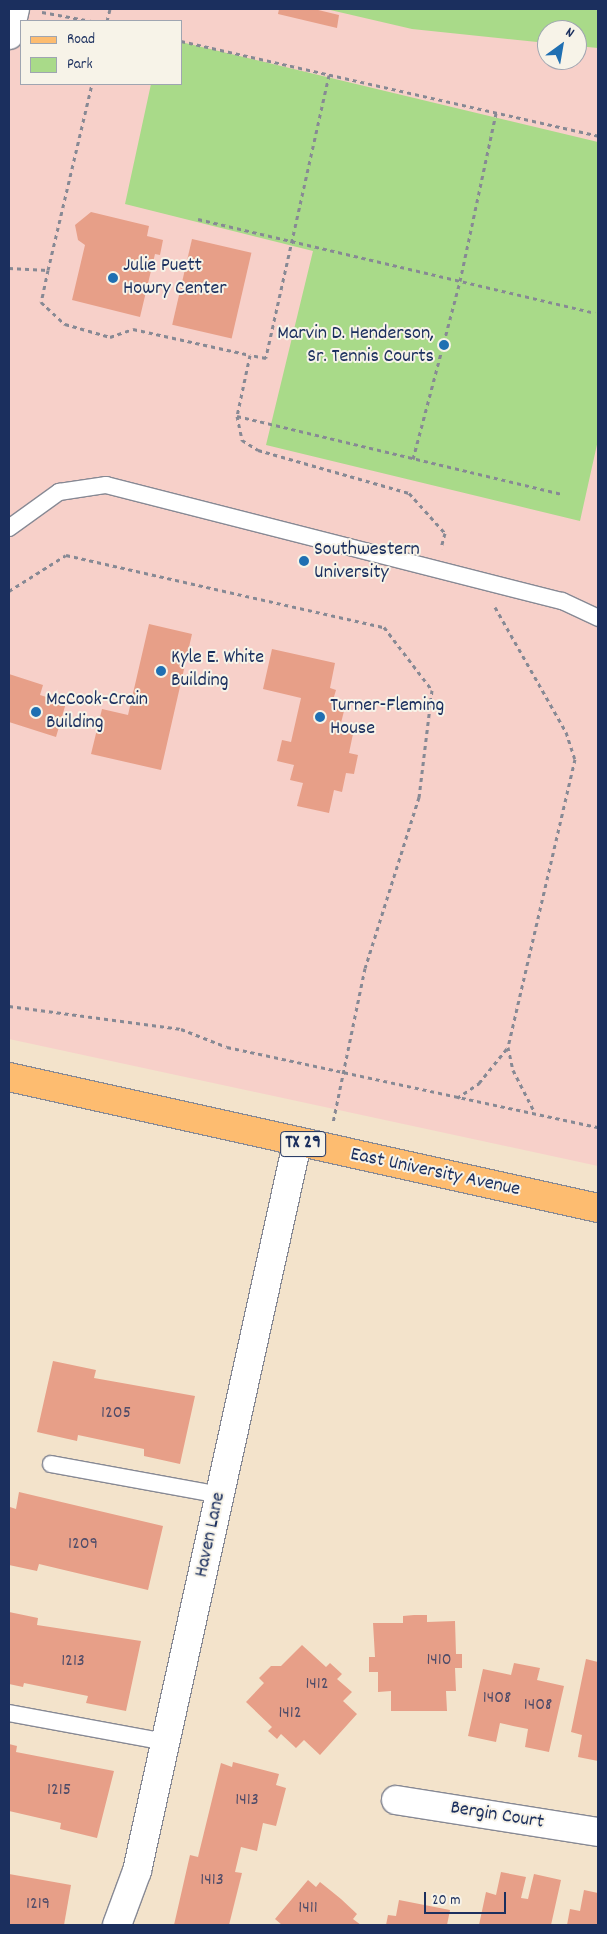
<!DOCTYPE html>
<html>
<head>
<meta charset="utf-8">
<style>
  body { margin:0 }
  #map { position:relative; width:607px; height:1934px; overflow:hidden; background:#f3e3cb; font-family:Dekko,sans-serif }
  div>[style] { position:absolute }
  .built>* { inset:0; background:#f7d0c9 }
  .green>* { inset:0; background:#a9da89 }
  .building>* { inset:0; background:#e79f88; transform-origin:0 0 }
  .path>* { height:3px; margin-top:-1.5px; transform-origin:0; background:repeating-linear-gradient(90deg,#878994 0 4px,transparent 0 8px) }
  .roads { filter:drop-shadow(1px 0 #878994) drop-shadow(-1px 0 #878994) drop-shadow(0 1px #878994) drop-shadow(0 -1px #878994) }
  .lane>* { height:16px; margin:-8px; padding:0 8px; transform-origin:8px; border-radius:8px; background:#fff }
  .street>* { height:28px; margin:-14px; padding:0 14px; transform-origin:14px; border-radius:14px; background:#fff }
  .primary>* { height:28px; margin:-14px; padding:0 14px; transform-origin:14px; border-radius:14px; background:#fdbc70 }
  .dots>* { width:14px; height:14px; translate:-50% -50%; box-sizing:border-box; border:2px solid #f7f3e8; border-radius:50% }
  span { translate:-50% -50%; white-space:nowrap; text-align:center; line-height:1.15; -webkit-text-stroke:4px #f7f3e8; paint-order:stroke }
  .number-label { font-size:18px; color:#4e4b68 }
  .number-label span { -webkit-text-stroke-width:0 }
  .shield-label span { padding:1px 4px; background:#f7f3e8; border:1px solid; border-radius:4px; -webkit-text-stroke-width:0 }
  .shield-label { font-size:19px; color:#1b2f5e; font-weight:700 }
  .poi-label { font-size:20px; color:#1b2f5e }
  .left { translate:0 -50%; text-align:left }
  .right { translate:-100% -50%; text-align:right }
  .street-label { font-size:20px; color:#1b2f5e }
  .frame { position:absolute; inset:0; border:10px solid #1b2f5e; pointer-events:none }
  .legend { position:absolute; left:20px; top:20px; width:162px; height:65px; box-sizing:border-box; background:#f7f3e8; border:1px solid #9fa5b1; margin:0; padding:6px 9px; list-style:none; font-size:15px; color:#1b2f5e }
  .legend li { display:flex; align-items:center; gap:10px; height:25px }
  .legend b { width:25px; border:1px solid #9fa5b1 }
  .north { position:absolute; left:537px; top:20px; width:50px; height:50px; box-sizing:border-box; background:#f7f3e8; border:1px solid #9fa5b1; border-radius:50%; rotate:32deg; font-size:14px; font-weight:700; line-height:20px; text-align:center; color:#1b2f5e }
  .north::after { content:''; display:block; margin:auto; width:18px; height:22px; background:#1f6fb2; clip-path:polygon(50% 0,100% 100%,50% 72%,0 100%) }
  .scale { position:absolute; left:424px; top:1892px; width:82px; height:22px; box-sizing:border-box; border:2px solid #1b2f5e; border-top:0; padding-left:6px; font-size:15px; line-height:18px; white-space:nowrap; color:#1b2f5e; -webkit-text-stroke:4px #f7f3e8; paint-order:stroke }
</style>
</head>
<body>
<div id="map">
  <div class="built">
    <i style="clip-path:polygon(evenodd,9px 9px,598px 9px,598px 1166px,9px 1039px,9px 9px,21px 21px,181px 21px,181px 84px,21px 84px,21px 21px,9px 9px,547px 30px,577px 30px,577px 60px,547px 60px,547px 30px)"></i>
  </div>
  <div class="green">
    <i style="clip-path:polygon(326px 9px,598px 9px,598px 48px,577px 46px,577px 30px,547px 30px,547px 43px,412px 29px)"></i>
    <i style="clip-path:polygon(181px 42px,598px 142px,598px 440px,580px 521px,266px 445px,313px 251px,125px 204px,151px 84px,181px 84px)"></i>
  </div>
  <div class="building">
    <i style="clip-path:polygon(279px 9px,314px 9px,339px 15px,337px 28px,278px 14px)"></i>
    <i style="clip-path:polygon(91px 212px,149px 226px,147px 236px,163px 240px,160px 255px,155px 254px,140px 317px,72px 300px,85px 245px,78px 240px,75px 225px)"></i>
    <i style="left:192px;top:239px;width:61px;height:88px;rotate:13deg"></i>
    <i style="clip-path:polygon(149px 624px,192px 634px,161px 770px,91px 754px,102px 709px,128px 715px)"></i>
    <i style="clip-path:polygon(272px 649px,335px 663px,330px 688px,336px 690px,333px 700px,346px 703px,339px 731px,353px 734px,349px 753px,358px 755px,354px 774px,346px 773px,342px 792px,334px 790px,329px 813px,297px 806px,303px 783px,290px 780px,294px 765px,277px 761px,282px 740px,291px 742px,301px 698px,263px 689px)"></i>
    <i style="clip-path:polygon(9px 674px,43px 685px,40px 695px,66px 703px,56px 737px,9px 722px)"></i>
    <i style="clip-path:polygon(53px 1361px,96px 1370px,94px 1378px,195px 1396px,180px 1464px,144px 1456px,144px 1449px,78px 1435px,77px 1441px,37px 1432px)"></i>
    <i style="clip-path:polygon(19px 1492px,163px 1526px,148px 1590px,39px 1564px,37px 1571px,9px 1565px,9px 1514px,10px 1507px,16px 1509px)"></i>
    <i style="clip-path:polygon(9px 1612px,38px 1618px,37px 1625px,141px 1641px,126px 1711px,86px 1703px,88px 1696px,24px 1683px,23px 1687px,9px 1684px)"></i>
    <i style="clip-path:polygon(414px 1615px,427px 1615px,427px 1622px,455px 1621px,456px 1654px,462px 1654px,462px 1668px,455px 1668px,456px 1691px,446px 1691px,447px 1711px,391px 1711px,391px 1691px,378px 1692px,378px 1672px,369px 1672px,369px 1657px,375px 1657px,373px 1623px,403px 1623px,403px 1616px)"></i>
    <i style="clip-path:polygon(302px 1645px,326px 1667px,330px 1663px,342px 1674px,337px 1679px,352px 1692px,343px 1701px,357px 1714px,320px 1755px,304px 1740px,296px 1748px,281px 1734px,277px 1739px,268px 1731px,272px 1727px,246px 1702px,264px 1683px,259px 1678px,271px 1666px,281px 1666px)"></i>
    <i style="clip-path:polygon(586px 1659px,598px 1662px,598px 1761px,578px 1757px,582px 1735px,571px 1732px)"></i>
    <i style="clip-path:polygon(514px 1663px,540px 1668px,537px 1680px,564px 1686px,549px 1752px,525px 1747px,528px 1729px,513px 1726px,500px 1723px,496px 1742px,468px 1736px,483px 1669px,511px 1675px)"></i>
    <i style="clip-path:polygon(9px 1744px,17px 1746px,16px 1752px,114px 1771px,97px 1838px,60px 1829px,61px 1823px,9px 1811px)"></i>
    <i style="clip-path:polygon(233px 1762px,279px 1774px,276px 1785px,286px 1788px,276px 1826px,263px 1823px,257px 1851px,241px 1847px,235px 1872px,242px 1873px,229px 1925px,174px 1925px,190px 1855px,198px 1857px,221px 1763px,232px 1767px)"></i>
    <i style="clip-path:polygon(501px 1872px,526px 1877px,521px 1898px,528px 1899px,534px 1874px,561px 1880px,551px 1925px,479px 1925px,486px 1892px,496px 1895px)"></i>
    <i style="clip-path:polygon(9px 1874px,71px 1885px,64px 1925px,9px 1925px)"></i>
    <i style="clip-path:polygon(308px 1880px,316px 1887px,320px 1882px,341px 1899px,357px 1914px,353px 1919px,361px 1925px,282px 1925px,275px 1919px)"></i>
    <i style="clip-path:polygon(584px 1890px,598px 1893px,598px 1925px,567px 1925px,570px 1909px,580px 1911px)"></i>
    <i style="clip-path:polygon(399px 1900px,450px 1910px,447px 1925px,386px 1925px,388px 1915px,396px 1916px)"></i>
  </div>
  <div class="path">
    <i style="left:42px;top:12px;width:50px;rotate:10.4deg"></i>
    <i style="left:107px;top:21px;width:12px;rotate:-76deg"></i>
    <i style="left:181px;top:41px;width:428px;rotate:12.8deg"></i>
    <i style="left:329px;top:75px;width:290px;rotate:102.6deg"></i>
    <i style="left:266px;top:358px;width:16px;rotate:-169deg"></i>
    <i style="left:250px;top:355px;width:62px;rotate:102deg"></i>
    <i style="left:237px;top:416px;width:25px;rotate:78deg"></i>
    <i style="left:242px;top:440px;width:19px;rotate:32deg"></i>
    <i style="left:258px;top:450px;width:157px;rotate:15.9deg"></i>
    <i style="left:409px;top:493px;width:54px;rotate:48deg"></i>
    <i style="left:445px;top:533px;width:16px;rotate:105deg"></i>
    <i style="left:198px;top:219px;width:408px;rotate:13.3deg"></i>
    <i style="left:9px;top:268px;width:39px;rotate:3deg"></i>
    <i style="left:48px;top:270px;width:33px;rotate:102deg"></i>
    <i style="left:41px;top:302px;width:33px;rotate:43deg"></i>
    <i style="left:65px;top:324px;width:47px;rotate:16.1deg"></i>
    <i style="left:110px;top:337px;width:24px;rotate:-19deg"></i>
    <i style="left:133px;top:329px;width:120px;rotate:12.5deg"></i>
    <i style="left:48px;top:270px;width:191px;rotate:-76.7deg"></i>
    <i style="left:237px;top:416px;width:334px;rotate:13.5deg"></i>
    <i style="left:413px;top:459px;width:184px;rotate:-75.2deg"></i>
    <i style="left:460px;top:281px;width:172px;rotate:-77.9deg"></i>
    <i style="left:9px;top:591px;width:67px;rotate:-32.3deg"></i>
    <i style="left:66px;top:555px;width:326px;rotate:12.8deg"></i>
    <i style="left:384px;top:627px;width:79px;rotate:52.7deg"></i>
    <i style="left:432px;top:690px;width:108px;rotate:96.9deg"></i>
    <i style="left:419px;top:797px;width:179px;rotate:107.5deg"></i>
    <i style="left:365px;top:968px;width:157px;rotate:101.7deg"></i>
    <i style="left:495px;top:607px;width:144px;rotate:60.4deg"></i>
    <i style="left:566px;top:732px;width:28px;rotate:72deg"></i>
    <i style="left:575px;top:759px;width:296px;rotate:103.1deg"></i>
    <i style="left:508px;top:1047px;width:24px;rotate:78deg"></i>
    <i style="left:513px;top:1070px;width:48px;rotate:62.9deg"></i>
    <i style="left:9px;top:1006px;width:174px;rotate:7.6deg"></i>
    <i style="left:181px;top:1029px;width:49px;rotate:21.4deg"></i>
    <i style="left:227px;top:1047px;width:380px;rotate:12.2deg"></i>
    <i style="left:457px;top:1098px;width:27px;rotate:-34deg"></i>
    <i style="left:479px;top:1083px;width:46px;rotate:-51.1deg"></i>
  </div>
  <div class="roads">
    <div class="lane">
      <i style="left:9px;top:528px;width:62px;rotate:-35.8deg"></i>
      <i style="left:59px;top:492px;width:48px;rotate:-8.5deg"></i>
      <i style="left:106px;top:485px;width:471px;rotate:14.3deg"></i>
      <i style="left:562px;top:601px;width:40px;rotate:25deg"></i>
      <i style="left:51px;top:1464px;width:172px;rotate:10.4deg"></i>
      <i style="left:9px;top:1713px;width:159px;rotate:10.5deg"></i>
    </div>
    <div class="street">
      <i style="left:9px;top:35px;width:27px;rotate:-77deg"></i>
      <i style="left:396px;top:1800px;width:205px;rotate:9deg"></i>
      <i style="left:117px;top:1925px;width:58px;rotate:-69.7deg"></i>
      <i style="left:137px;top:1871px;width:745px;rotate:-77.6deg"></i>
    </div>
    <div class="primary">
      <i style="left:9px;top:1077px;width:603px;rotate:12.54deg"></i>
    </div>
  </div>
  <div class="dots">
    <i style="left:113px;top:278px;background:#1f6fb2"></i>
    <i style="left:444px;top:345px;background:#1f6fb2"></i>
    <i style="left:304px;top:561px;background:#1f6fb2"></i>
    <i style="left:161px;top:671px;background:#1f6fb2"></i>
    <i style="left:36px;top:712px;background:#1f6fb2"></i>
    <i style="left:320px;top:717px;background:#1f6fb2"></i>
  </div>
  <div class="number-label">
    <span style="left:116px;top:1414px">1205</span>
    <span style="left:83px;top:1545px">1209</span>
    <span style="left:439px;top:1661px">1410</span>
    <span style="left:73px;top:1662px">1213</span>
    <span style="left:317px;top:1685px">1412</span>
    <span style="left:497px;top:1699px">1408</span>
    <span style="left:538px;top:1706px">1408</span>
    <span style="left:290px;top:1714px">1412</span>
    <span style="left:59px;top:1791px">1215</span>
    <span style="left:247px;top:1801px">1413</span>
    <span style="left:212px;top:1881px">1413</span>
    <span style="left:38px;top:1905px">1219</span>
    <span style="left:308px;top:1909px">1411</span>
  </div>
  <div class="shield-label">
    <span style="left:303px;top:1144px">TX 29</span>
  </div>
  <div class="poi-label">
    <span class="left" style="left:123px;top:278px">Julie Puett<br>Howry Center</span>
    <span class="right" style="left:434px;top:346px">Marvin D. Henderson,<br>Sr. Tennis Courts</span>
    <span class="left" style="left:314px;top:562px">Southwestern<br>University</span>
    <span class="left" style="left:171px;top:670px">Kyle E. White<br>Building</span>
    <span class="left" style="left:46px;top:712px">McCook-Crain<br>Building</span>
    <span class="left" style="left:330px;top:718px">Turner-Fleming<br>House</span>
  </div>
  <div class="street-label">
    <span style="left:435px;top:1173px;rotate:12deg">East University Avenue</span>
    <span style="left:211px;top:1535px;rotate:-78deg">Haven Lane</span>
    <span style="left:497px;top:1816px;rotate:9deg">Bergin Court</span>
  </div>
  <div class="frame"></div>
  <ul class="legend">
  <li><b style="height:6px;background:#fdbc70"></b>Road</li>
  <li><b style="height:14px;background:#a9da89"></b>Park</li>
  </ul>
  <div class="north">N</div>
  <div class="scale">20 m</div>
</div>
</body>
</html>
